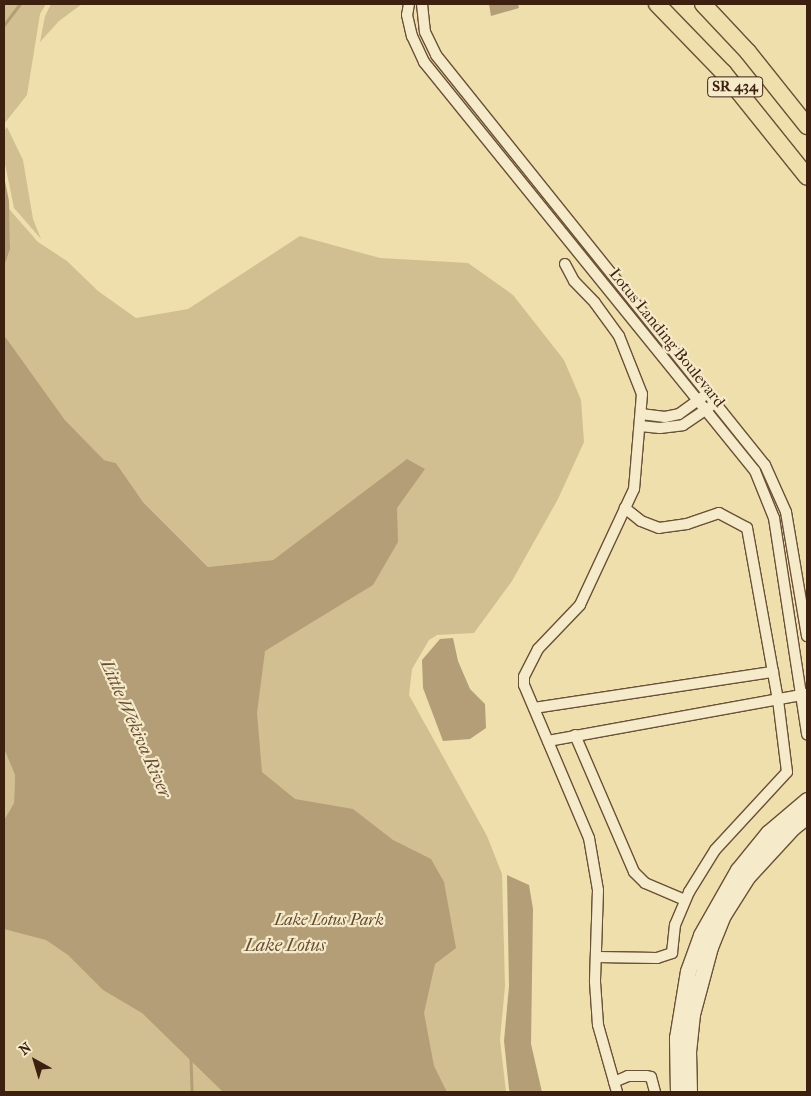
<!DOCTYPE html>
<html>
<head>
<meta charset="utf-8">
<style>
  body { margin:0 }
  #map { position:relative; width:811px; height:1096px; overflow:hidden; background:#efdfac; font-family:"IM FELL French Canon",serif }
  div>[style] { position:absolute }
  .green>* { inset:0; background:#d1bf91 }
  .water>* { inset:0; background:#b39e77 }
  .stream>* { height:2.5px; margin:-1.25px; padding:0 1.25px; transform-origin:1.25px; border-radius:1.25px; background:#b39e77 }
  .roads { filter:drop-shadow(1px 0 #6a5037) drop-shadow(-1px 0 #6a5037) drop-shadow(0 1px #6a5037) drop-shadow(0 -1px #6a5037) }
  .street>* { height:10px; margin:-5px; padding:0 5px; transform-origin:5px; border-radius:5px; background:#f5eac9 }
  .secondary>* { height:15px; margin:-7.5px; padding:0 7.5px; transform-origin:7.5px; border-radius:7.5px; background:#f5eac9 }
  .primary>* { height:16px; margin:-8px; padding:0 8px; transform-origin:8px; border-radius:8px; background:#efdfac }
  span { translate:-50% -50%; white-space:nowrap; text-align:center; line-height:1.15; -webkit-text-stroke:4.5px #f5eac9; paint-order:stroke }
  .shield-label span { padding:1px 4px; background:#f5eac9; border:1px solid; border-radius:4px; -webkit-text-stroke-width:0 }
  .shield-label { font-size:15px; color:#3e2010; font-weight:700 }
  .street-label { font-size:16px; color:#3e2010 }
  .park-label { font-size:16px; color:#634830; font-style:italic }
  .water-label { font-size:18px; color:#674c34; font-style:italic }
  .frame { position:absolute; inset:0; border:5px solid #3e2010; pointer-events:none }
  .north { position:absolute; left:10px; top:1036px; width:50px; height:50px; -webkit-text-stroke:4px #f5eac9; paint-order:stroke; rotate:321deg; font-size:14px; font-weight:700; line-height:20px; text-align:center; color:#3e2010 }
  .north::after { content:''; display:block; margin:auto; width:18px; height:22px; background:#3e2010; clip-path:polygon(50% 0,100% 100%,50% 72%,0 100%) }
</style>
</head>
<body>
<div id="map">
  <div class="green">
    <i style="clip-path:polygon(4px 4px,46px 4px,40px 14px,27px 95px,4px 124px)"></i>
    <i style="clip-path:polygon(51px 4px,82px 4px,59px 21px,40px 42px,45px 16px)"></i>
    <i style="clip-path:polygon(7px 127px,23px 160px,33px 219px,41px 239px,14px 208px,4px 159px,4px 131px)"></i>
    <i style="clip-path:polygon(9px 209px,38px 242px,67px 261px,98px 291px,136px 318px,188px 309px,300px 236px,380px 258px,468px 263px,513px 295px,564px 360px,581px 400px,584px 442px,558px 499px,512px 581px,474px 633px,437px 635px,429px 640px,412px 669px,409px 695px,487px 836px,502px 874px,505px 986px,500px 1040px,506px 1092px,4px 1092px,4px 909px,28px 913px,4px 452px,167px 653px,407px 459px,273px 560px,208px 567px,143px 502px,116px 463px,104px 460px,65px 420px,4px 335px,4px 267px,10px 249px)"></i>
    <i style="clip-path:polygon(4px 749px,15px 775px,14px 803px,4px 820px)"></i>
  </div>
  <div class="water">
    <i style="clip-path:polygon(489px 4px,518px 4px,519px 8px,491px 16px)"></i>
    <i style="clip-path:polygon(4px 176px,9px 201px,10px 249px,4px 267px)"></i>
    <i style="clip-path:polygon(4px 335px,65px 420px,104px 460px,116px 463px,143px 502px,208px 567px,273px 560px,407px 459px,425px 469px,397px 508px,398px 542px,373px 585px,265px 651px,257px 713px,262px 772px,295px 799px,353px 809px,393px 840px,431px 859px,444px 882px,456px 948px,435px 964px,424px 1013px,434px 1066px,447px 1092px,223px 1092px,142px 1013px,103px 990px,68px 955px,46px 940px,4px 929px,4px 820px,14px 803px,15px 775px,4px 749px)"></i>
    <i style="clip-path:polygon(453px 638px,458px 661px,470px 689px,485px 704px,486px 728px,470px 739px,443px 741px,423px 688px,422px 660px,440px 639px)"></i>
    <i style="clip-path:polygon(507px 875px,529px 885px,533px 909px,531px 1044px,542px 1092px,510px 1092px,509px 1089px,504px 1041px,509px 986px)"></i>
  </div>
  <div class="stream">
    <i style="left:4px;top:25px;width:26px;rotate:-53deg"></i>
    <i style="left:191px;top:1059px;width:33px;rotate:88deg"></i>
  </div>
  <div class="roads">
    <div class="street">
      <i style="left:409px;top:4px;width:11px;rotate:100deg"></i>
      <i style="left:407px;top:15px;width:22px;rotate:77deg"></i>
      <i style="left:412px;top:36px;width:29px;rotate:65deg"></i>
      <i style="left:424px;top:62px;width:526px;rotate:51.02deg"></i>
      <i style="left:755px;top:471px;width:51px;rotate:68deg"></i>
      <i style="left:774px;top:518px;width:219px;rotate:81.3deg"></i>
      <i style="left:422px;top:4px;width:28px;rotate:84deg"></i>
      <i style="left:425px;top:32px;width:25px;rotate:64deg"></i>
      <i style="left:436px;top:55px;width:526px;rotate:51.26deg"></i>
      <i style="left:765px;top:465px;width:51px;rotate:65.9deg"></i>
      <i style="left:786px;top:512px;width:126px;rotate:80.4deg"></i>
      <i style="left:565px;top:264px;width:19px;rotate:62deg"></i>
      <i style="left:574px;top:281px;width:30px;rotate:46deg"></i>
      <i style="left:595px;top:303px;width:41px;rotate:54deg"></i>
      <i style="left:619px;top:336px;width:62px;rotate:68.4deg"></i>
      <i style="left:642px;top:394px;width:95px;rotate:94.8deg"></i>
      <i style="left:634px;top:489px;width:128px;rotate:115deg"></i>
      <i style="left:580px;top:605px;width:61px;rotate:133.7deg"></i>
      <i style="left:538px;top:649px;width:31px;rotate:117deg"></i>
      <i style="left:524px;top:677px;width:8px;rotate:90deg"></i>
      <i style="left:524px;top:685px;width:166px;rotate:67deg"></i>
      <i style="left:589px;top:838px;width:53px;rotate:80.2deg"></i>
      <i style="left:598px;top:890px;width:92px;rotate:91.9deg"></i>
      <i style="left:595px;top:982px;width:43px;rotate:86deg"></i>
      <i style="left:598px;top:1025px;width:70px;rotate:74.2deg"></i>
      <i style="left:641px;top:414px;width:24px;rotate:7deg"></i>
      <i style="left:665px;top:417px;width:14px;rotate:-12deg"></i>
      <i style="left:679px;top:414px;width:29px;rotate:-36deg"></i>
      <i style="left:640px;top:426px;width:20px;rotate:6deg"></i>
      <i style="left:660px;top:428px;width:23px;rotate:-7deg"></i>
      <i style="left:683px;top:425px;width:32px;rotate:-34deg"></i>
      <i style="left:534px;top:708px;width:242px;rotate:-8.6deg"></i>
      <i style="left:575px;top:735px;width:149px;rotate:66.7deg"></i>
      <i style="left:634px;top:872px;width:16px;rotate:45deg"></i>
      <i style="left:645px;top:883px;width:43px;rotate:23deg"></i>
      <i style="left:548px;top:741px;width:263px;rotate:-10.3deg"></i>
      <i style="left:597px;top:957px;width:60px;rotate:1deg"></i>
      <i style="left:657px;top:958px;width:16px;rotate:-18deg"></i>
      <i style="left:672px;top:953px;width:28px;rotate:-84deg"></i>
      <i style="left:675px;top:925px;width:36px;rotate:-67deg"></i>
      <i style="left:689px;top:892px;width:49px;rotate:-58.2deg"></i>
      <i style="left:715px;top:850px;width:106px;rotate:-47.3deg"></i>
      <i style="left:787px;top:772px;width:73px;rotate:-97.1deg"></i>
      <i style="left:778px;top:700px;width:175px;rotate:-100.2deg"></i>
      <i style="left:747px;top:528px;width:32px;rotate:-152deg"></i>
      <i style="left:719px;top:513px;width:34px;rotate:161deg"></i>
      <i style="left:687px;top:524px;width:28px;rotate:172deg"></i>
      <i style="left:659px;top:528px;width:19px;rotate:-159deg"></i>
      <i style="left:641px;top:521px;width:21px;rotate:-141deg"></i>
      <i style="left:614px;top:1082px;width:15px;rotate:-23deg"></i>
      <i style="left:628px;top:1076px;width:18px"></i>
      <i style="left:646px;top:1076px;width:5px;rotate:11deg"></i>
      <i style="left:651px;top:1077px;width:16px;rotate:75deg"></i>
    </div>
    <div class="secondary">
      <i style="left:678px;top:1092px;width:54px;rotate:-91.1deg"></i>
      <i style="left:677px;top:1038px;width:68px;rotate:-80.7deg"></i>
      <i style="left:688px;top:971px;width:38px;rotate:-70deg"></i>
      <i style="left:701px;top:935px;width:75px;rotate:-60.4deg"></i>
      <i style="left:738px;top:870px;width:48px;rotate:-51deg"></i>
      <i style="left:768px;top:833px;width:51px;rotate:-40.2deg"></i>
      <i style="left:689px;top:1092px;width:40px;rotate:-91.4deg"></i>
      <i style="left:688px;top:1052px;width:38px;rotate:-84deg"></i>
      <i style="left:692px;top:1014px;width:69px;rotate:-75deg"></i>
      <i style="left:710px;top:947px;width:35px;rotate:-68deg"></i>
      <i style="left:723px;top:915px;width:45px;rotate:-57.7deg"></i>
      <i style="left:747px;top:877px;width:68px;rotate:-47.4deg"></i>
      <i style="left:793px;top:827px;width:18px;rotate:-38deg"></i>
    </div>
    <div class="primary">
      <i style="left:657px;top:4px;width:95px;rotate:45.9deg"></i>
      <i style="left:723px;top:72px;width:134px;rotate:51.3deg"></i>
      <i style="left:703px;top:4px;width:66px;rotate:46.8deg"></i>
      <i style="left:748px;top:52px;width:95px;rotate:51.4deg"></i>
    </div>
  </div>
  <div class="shield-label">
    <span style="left:735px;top:87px">SR 434</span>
  </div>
  <div class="street-label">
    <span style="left:667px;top:338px;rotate:51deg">Lotus Landing Boulevard</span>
  </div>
  <div class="park-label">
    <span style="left:329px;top:920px">Lake Lotus Park</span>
  </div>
  <div class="water-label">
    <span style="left:135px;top:729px;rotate:66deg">Little Wekiva River</span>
    <span style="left:285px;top:946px">Lake Lotus</span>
  </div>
  <div class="frame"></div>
  <div class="north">N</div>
</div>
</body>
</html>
